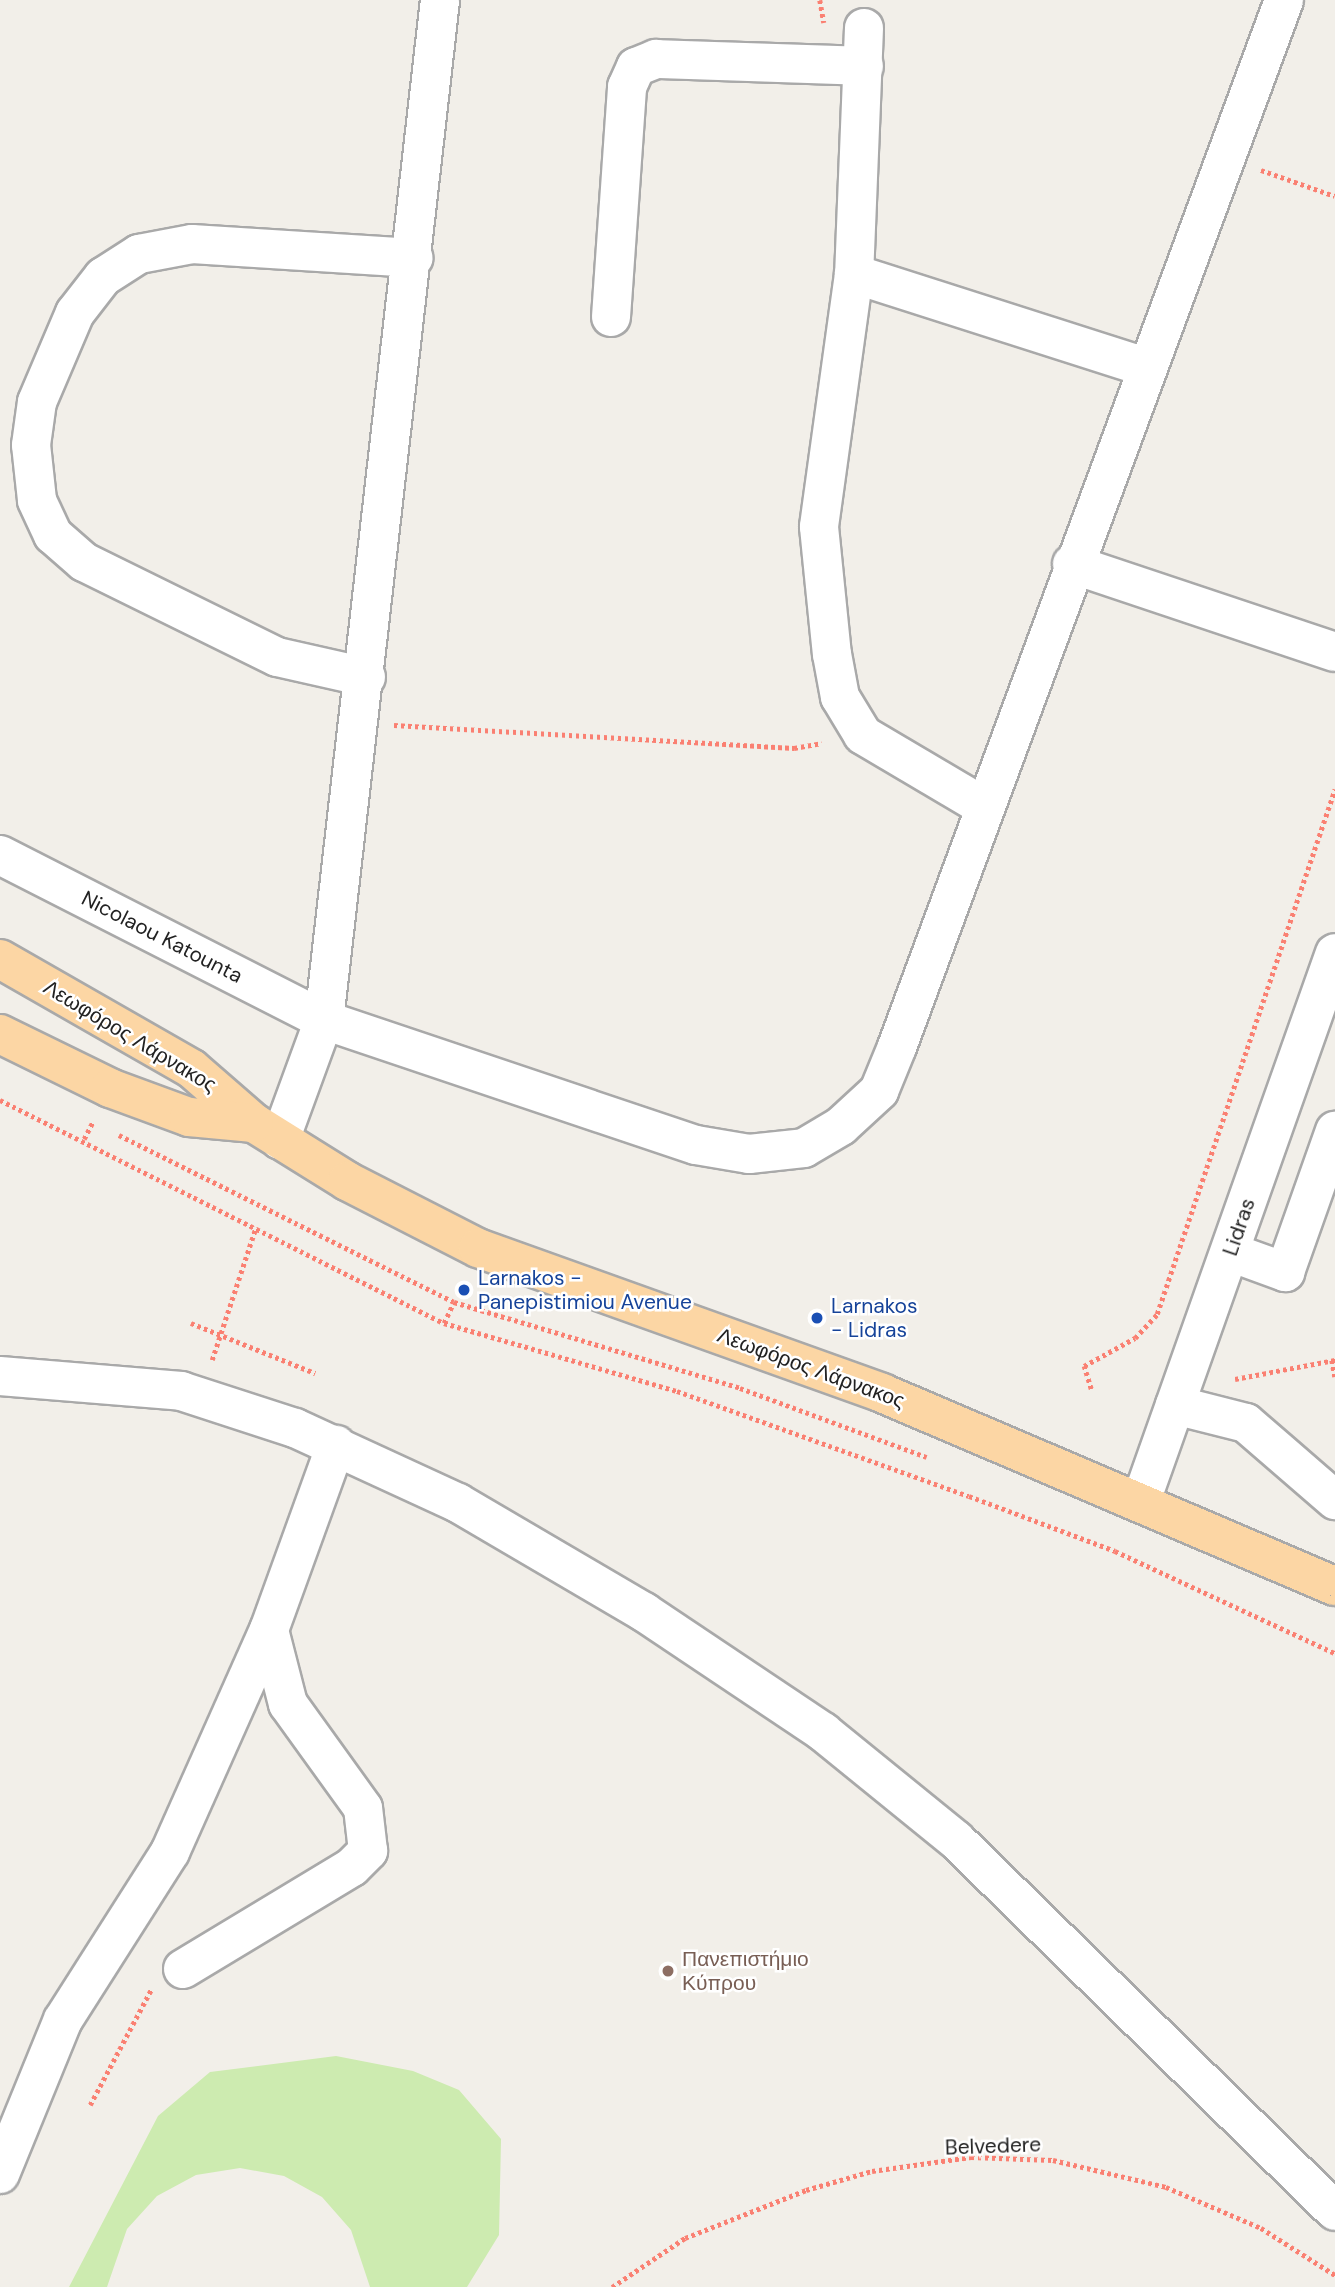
<!DOCTYPE html>
<html>
<head>
<meta charset="utf-8">
<style>
  body { margin:0 }
  #map { position:relative; width:1335px; height:2287px; overflow:hidden; background:#f2efe9; font-family:"DM Sans",sans-serif }
  div>[style] { position:absolute }
  .grass>* { inset:0; background:#cdebb0 }
  .path>* { height:4.5px; margin-top:-2.25px; transform-origin:0; background:repeating-linear-gradient(90deg,#fa8072 0 3.5px,transparent 0 7px) }
  .roads { filter:drop-shadow(2px 0 #a9a9a9) drop-shadow(-2px 0 #a9a9a9) drop-shadow(0 2px #a9a9a9) drop-shadow(0 -2px #a9a9a9) }
  .minor>* { height:38px; margin:-19px; padding:0 19px; transform-origin:19px; border-radius:19px; background:#fff }
  .major>* { height:38px; margin:-19px; padding:0 19px; transform-origin:19px; border-radius:19px; background:#fcd6a4 }
  .dots>* { width:19px; height:19px; translate:-50% -50%; box-sizing:border-box; border:4px solid #fff; border-radius:50% }
  span { translate:-50% -50%; white-space:nowrap; text-align:center; line-height:1.15; -webkit-text-stroke:5px #fff; paint-order:stroke }
  .street-label { font-size:21px; color:#222 }
  .transit-label { font-size:21px; color:#164399 }
  .left { translate:0 -50%; text-align:left }
  .education-label { font-size:21px; color:#785e54 }
</style>
</head>
<body>
<div id="map">
  <div class="grass">
    <i style="clip-path:polygon(336px 2056px,413px 2071px,459px 2090px,501px 2139px,499px 2235px,467px 2287px,370px 2287px,351px 2230px,322px 2197px,284px 2176px,240px 2168px,196px 2175px,157px 2196px,127px 2229px,107px 2287px,69px 2287px,158px 2116px,210px 2072px)"></i>
  </div>
  <div class="path">
    <i style="left:820px;top:0;width:23px;rotate:80deg"></i>
    <i style="left:1261px;top:170px;width:78px;rotate:19.4deg"></i>
    <i style="left:394px;top:725px;width:401px;rotate:3.3deg"></i>
    <i style="left:794px;top:748px;width:28px;rotate:-10deg"></i>
    <i style="left:0;top:1100px;width:497px;rotate:26.7deg"></i>
    <i style="left:444px;top:1323px;width:243px;rotate:16.3deg"></i>
    <i style="left:677px;top:1391px;width:310px;rotate:19.8deg"></i>
    <i style="left:969px;top:1496px;width:156px;rotate:20.6deg"></i>
    <i style="left:1115px;top:1551px;width:242px;rotate:24.9deg"></i>
    <i style="left:119px;top:1135px;width:374px;rotate:26.5deg"></i>
    <i style="left:454px;top:1302px;width:299px;rotate:16.7deg"></i>
    <i style="left:740px;top:1388px;width:199px;rotate:20.3deg"></i>
    <i style="left:84px;top:1139px;width:20px;rotate:-63deg"></i>
    <i style="left:191px;top:1323px;width:134px;rotate:22deg"></i>
    <i style="left:444px;top:1323px;width:23px;rotate:-65deg"></i>
    <i style="left:212px;top:1360px;width:140px;rotate:-71.7deg"></i>
    <i style="left:1332px;top:1360px;width:17px;rotate:80deg"></i>
    <i style="left:1235px;top:1379px;width:102px;rotate:-10.8deg"></i>
    <i style="left:1091px;top:1389px;width:24px;rotate:-107deg"></i>
    <i style="left:1084px;top:1366px;width:58px;rotate:-28.8deg"></i>
    <i style="left:1135px;top:1338px;width:33px;rotate:-47deg"></i>
    <i style="left:1157px;top:1314px;width:554px;rotate:-71.27deg"></i>
    <i style="left:90px;top:2105px;width:132px;rotate:-62.1deg"></i>
    <i style="left:612px;top:2287px;width:88px;rotate:-33.9deg"></i>
    <i style="left:685px;top:2238px;width:130px;rotate:-21.6deg"></i>
    <i style="left:806px;top:2190px;width:69px;rotate:-16.1deg"></i>
    <i style="left:872px;top:2171px;width:100px;rotate:-8deg"></i>
    <i style="left:971px;top:2157px;width:82px;rotate:2.1deg"></i>
    <i style="left:1053px;top:2160px;width:116px;rotate:13.4deg"></i>
    <i style="left:1166px;top:2187px;width:103px;rotate:23.3deg"></i>
    <i style="left:1261px;top:2228px;width:88px;rotate:32.4deg"></i>
  </div>
  <div class="roads">
    <div class="minor">
      <i style="left:864px;top:28px;width:246px;rotate:92.3deg"></i>
      <i style="left:854px;top:274px;width:255px;rotate:97.9deg"></i>
      <i style="left:819px;top:527px;width:128px;rotate:84.2deg"></i>
      <i style="left:832px;top:654px;width:44px;rotate:79.5deg"></i>
      <i style="left:840px;top:697px;width:44px;rotate:58.8deg"></i>
      <i style="left:863px;top:735px;width:139px;rotate:30.6deg"></i>
      <i style="left:854px;top:274px;width:306px;rotate:17.7deg"></i>
      <i style="left:611px;top:317px;width:231px;rotate:-86deg"></i>
      <i style="left:627px;top:87px;width:22px;rotate:-66deg"></i>
      <i style="left:636px;top:67px;width:22px;rotate:-22deg"></i>
      <i style="left:656px;top:59px;width:208px;rotate:1.9deg"></i>
      <i style="left:1072px;top:564px;width:277px;rotate:18.5deg"></i>
      <i style="left:366px;top:677px;width:91px;rotate:-167.3deg"></i>
      <i style="left:277px;top:657px;width:215px;rotate:-153.8deg"></i>
      <i style="left:84px;top:562px;width:41px;rotate:-138.9deg"></i>
      <i style="left:53px;top:535px;width:38px;rotate:-115deg"></i>
      <i style="left:37px;top:500px;width:55px;rotate:-96.2deg"></i>
      <i style="left:31px;top:445px;width:43px;rotate:-82.1deg"></i>
      <i style="left:37px;top:402px;width:97px;rotate:-66.9deg"></i>
      <i style="left:75px;top:313px;width:46px;rotate:-52.1deg"></i>
      <i style="left:103px;top:277px;width:43px;rotate:-32.6deg"></i>
      <i style="left:139px;top:254px;width:54px;rotate:-10.7deg"></i>
      <i style="left:192px;top:244px;width:222px;rotate:3.6deg"></i>
      <i style="left:0;top:855px;width:364px;rotate:27deg"></i>
      <i style="left:324px;top:1020px;width:392px;rotate:18.6deg"></i>
      <i style="left:696px;top:1145px;width:54px;rotate:9.6deg"></i>
      <i style="left:749px;top:1154px;width:55px;rotate:-6.2deg"></i>
      <i style="left:804px;top:1148px;width:43px;rotate:-30.7deg"></i>
      <i style="left:841px;top:1126px;width:52px;rotate:-42.6deg"></i>
      <i style="left:879px;top:1091px;width:48px;rotate:-67.8deg"></i>
      <i style="left:897px;top:1047px;width:1116px;rotate:-69.71deg"></i>
      <i style="left:280px;top:1140px;width:128px;rotate:-69.9deg"></i>
      <i style="left:324px;top:1020px;width:1027px;rotate:-83.51deg"></i>
      <i style="left:1230px;top:1252px;width:59px;rotate:20deg"></i>
      <i style="left:1285px;top:1272px;width:150px;rotate:-70.5deg"></i>
      <i style="left:0;top:1376px;width:182px;rotate:4.7deg"></i>
      <i style="left:181px;top:1391px;width:120px;rotate:18deg"></i>
      <i style="left:295px;top:1428px;width:179px;rotate:24.7deg"></i>
      <i style="left:458px;top:1503px;width:216px;rotate:30.4deg"></i>
      <i style="left:644px;top:1612px;width:216px;rotate:33.8deg"></i>
      <i style="left:823px;top:1732px;width:171px;rotate:39.1deg"></i>
      <i style="left:956px;top:1840px;width:530px;rotate:44.39deg"></i>
      <i style="left:1175px;top:1405px;width:73px;rotate:14.2deg"></i>
      <i style="left:1246px;top:1423px;width:118px;rotate:40.9deg"></i>
      <i style="left:1141px;top:1501px;width:581px;rotate:-70.51deg"></i>
      <i style="left:183px;top:1969px;width:197px;rotate:-31.1deg"></i>
      <i style="left:352px;top:1867px;width:23px;rotate:-45deg"></i>
      <i style="left:368px;top:1851px;width:43px;rotate:-96.6deg"></i>
      <i style="left:363px;top:1808px;width:128px;rotate:-125.8deg"></i>
      <i style="left:288px;top:1704px;width:76px;rotate:-104.4deg"></i>
      <i style="left:0;top:2174px;width:166px;rotate:-67.8deg"></i>
      <i style="left:63px;top:2020px;width:199px;rotate:-57.5deg"></i>
      <i style="left:170px;top:1852px;width:243px;rotate:-66deg"></i>
      <i style="left:269px;top:1630px;width:197px;rotate:-70.1deg"></i>
    </div>
    <div class="major">
      <i style="left:0;top:959px;width:221px;rotate:29.8deg"></i>
      <i style="left:192px;top:1069px;width:82px;rotate:41.1deg"></i>
      <i style="left:254px;top:1123px;width:110px;rotate:31.9deg"></i>
      <i style="left:347px;top:1181px;width:147px;rotate:27.1deg"></i>
      <i style="left:478px;top:1248px;width:429px;rotate:19.7deg"></i>
      <i style="left:882px;top:1393px;width:492px;rotate:23.1deg"></i>
      <i style="left:0;top:1034px;width:123px;rotate:26.1deg"></i>
      <i style="left:110px;top:1088px;width:84px;rotate:20.2deg"></i>
      <i style="left:189px;top:1117px;width:65px;rotate:5.3deg"></i>
    </div>
  </div>
  <div class="dots">
    <i style="left:464px;top:1290px;background:#1a4fb4"></i>
    <i style="left:817px;top:1318px;background:#1a4fb4"></i>
    <i style="left:668px;top:1971px;background:#8d6e63"></i>
  </div>
  <div class="street-label">
    <span style="left:162px;top:937px;rotate:27deg">Nicolaou Katounta</span>
    <span style="left:130px;top:1036px;rotate:31deg">Λεωφόρος Λάρνακος</span>
    <span style="left:1239px;top:1227px;rotate:-71deg">Lidras</span>
    <span style="left:811px;top:1368px;rotate:20deg">Λεωφόρος Λάρνακος</span>
    <span style="left:993px;top:2146px;rotate:-2deg">Belvedere</span>
  </div>
  <div class="transit-label">
    <span class="left" style="left:478px;top:1290px">Larnakos -<br>Panepistimiou Avenue</span>
    <span class="left" style="left:831px;top:1318px">Larnakos<br>- Lidras</span>
  </div>
  <div class="education-label">
    <span class="left" style="left:682px;top:1971px">Πανεπιστήμιο<br>Κύπρου</span>
  </div>
</div>
</body>
</html>
